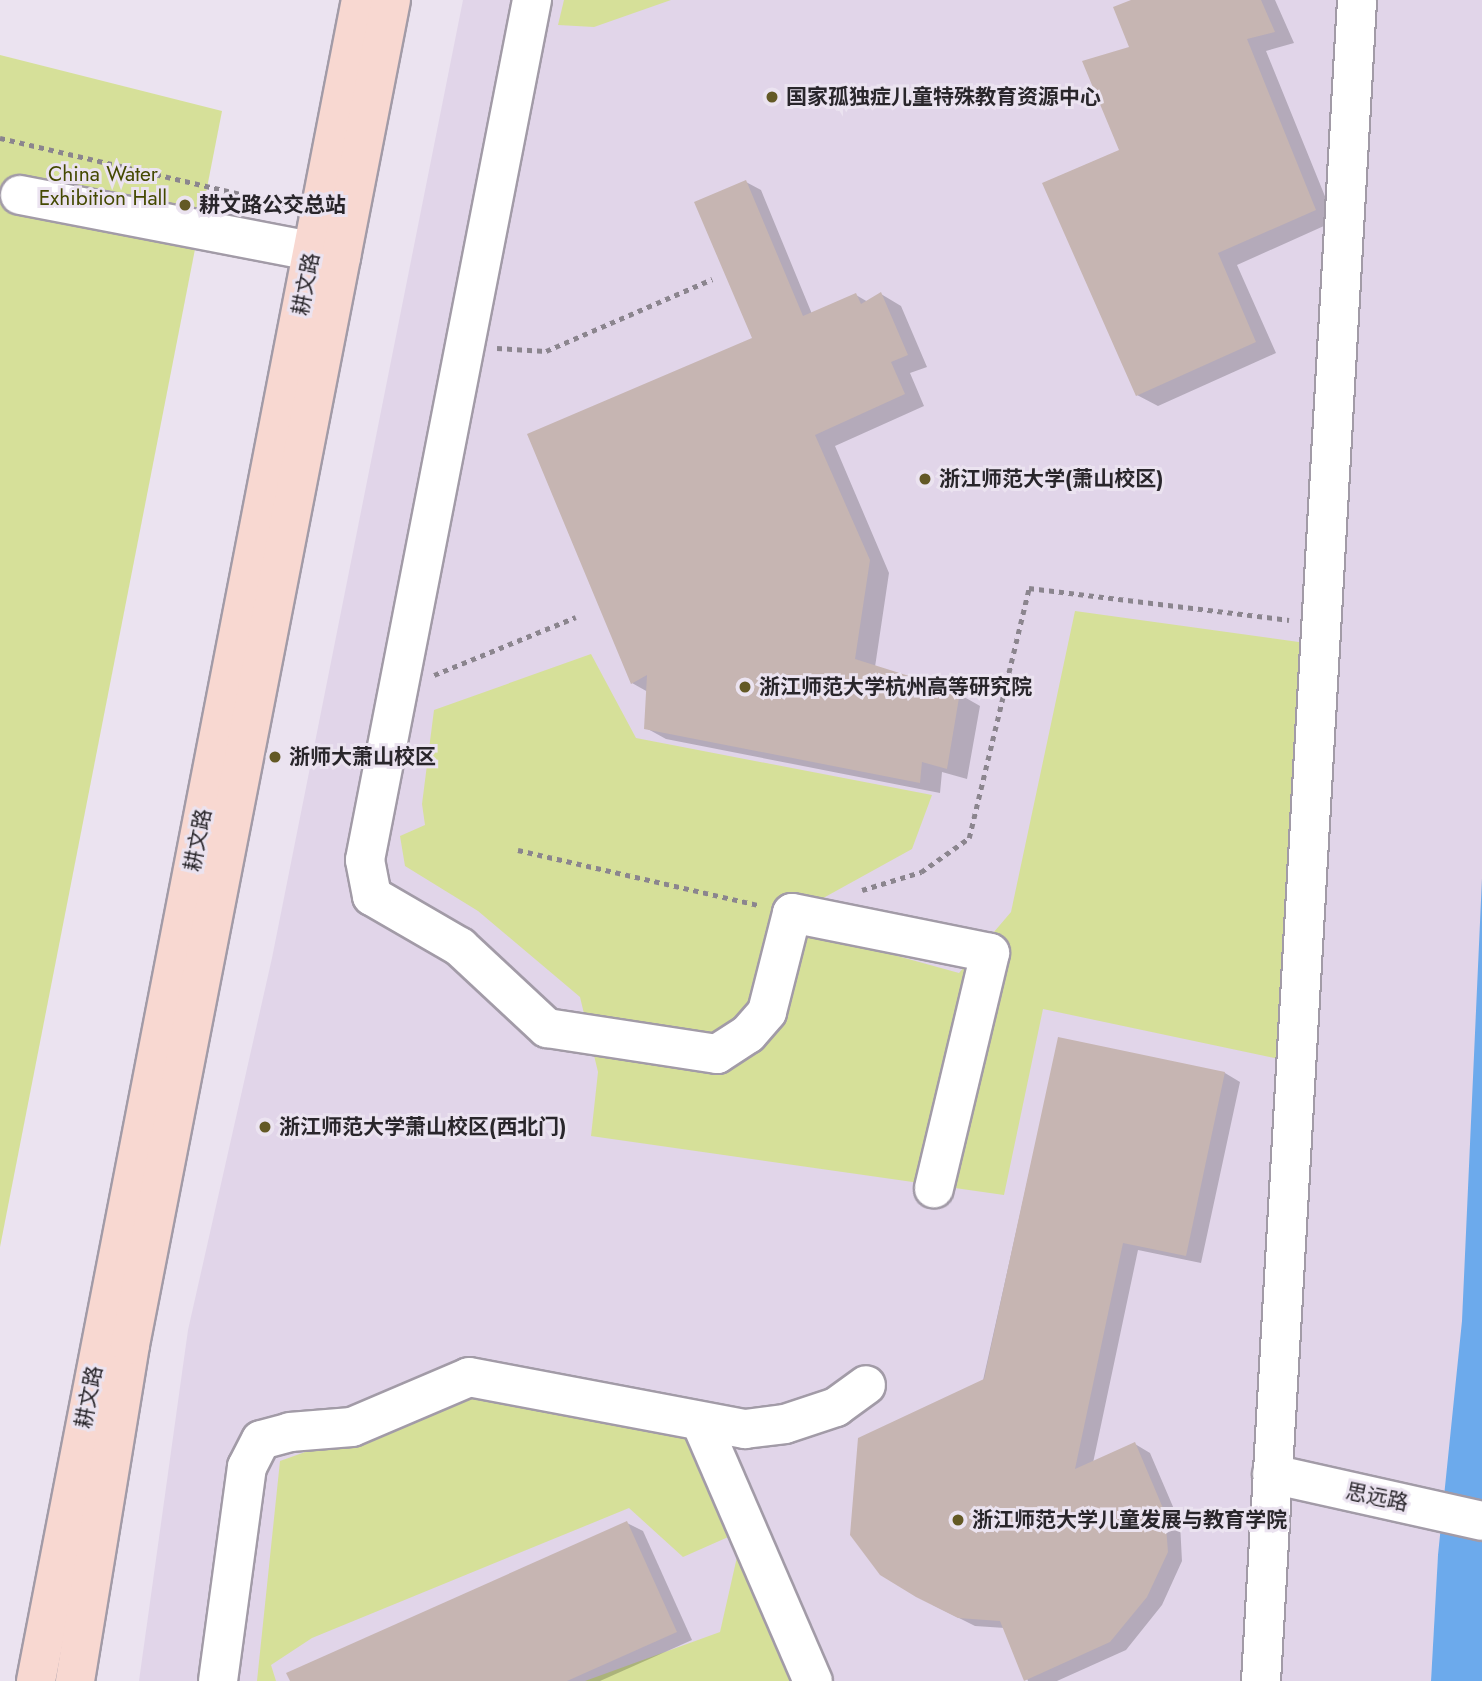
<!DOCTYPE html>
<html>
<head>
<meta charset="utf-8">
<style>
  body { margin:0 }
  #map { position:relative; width:1482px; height:1681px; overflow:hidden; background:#ebe3f0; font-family:Jost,"Noto Sans SC",sans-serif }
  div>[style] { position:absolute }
  .built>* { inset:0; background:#e1d5e9 }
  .green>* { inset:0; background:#d6e099 }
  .water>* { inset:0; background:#6caaec }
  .shadow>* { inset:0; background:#0003 }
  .building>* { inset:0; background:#c6b5b2 }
  .path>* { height:4.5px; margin-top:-2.25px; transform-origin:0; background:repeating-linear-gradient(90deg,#8b858e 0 5px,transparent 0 10px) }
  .roads { filter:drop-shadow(2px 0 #a29ba7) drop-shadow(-2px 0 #a29ba7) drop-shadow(0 2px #a29ba7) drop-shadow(0 -2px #a29ba7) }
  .minor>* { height:38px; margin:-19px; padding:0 19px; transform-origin:19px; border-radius:19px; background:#fff }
  .major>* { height:38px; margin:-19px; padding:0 19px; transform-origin:19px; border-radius:19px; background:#f8d8d1 }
  .dots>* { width:19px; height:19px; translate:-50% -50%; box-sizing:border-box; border:4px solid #ebe3f0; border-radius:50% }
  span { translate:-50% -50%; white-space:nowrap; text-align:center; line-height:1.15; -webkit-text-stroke:6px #ebe3f0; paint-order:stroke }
  .poi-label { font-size:21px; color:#29262b; font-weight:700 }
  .left { translate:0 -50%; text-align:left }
  .park-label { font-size:21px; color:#444900 }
  .street-label { font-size:21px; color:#29262b }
</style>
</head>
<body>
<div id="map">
  <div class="built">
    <i style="clip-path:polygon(463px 0,1482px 0,1482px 1567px,1438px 1556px,1431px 1681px,139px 1681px,188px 1330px,272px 958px)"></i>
  </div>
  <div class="green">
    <i style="clip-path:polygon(564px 0,671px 0,594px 27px,558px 25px)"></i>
    <i style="clip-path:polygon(0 55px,222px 111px,0 1247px)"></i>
    <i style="clip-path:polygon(1075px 611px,1306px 643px,1279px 1059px,1043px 1009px,1004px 1195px,591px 1136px,598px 1072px,580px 997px,478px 911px,405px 866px,400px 836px,425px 825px,422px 804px,434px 710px,591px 654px,636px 738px,932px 795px,912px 849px,778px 923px,959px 973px,1011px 912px)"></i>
    <i style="clip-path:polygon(470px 1393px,692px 1437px,735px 1534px,683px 1557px,629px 1508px,312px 1638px,271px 1665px,276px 1681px,257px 1681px,280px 1461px)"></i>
    <i style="clip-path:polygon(737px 1557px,793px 1681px,585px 1681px,720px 1632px)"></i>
  </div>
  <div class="water">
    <i style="clip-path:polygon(1482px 878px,1482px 1681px,1431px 1681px,1438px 1555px,1462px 1321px)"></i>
  </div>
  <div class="shadow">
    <i style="clip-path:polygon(1136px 0,1275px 0,1294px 43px,1266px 51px,1335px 221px,1237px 265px,1276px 353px,1158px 406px,1137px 395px,1121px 151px)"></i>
    <i style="clip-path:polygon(746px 182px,761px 190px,812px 314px,856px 295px,868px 302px,881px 294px,901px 306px,927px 367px,910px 373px,924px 406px,835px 446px,889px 573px,875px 667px,959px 694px,980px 706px,967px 779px,942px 772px,940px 793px,666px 739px,646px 728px,648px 692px,632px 683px,754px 339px)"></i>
    <i style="clip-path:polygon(1059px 1039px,1225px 1073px,1240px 1082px,1201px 1263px,1138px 1250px,1093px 1463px,1135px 1444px,1150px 1453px,1180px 1523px,1182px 1561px,1162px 1605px,1126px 1650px,1057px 1681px,1028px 1681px,1005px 1628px,975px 1626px,933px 1605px)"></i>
    <i style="clip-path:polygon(627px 1523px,643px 1531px,692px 1640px,600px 1681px,292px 1681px)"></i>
  </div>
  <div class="building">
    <i style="clip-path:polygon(1131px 0,1261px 0,1275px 32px,1247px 39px,1316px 210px,1218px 253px,1256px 342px,1136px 396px,1042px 183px,1119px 150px,1082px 61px,1129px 47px,1113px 7px)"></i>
    <i style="clip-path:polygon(746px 180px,803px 316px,856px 293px,861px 304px,881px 292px,908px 355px,891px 362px,905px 394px,815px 435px,870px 560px,855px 659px,960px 692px,947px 769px,922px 762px,920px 783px,644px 729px,647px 675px,631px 684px,527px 434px,752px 338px,694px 202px)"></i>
    <i style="clip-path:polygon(1058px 1037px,1225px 1072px,1186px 1256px,1123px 1243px,1075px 1469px,1135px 1442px,1165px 1513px,1168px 1552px,1147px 1597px,1110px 1642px,1024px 1681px,1000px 1621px,958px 1618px,916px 1597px,880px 1575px,850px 1535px,858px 1438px,984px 1379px)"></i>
    <i style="clip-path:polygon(627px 1521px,677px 1632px,567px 1681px,290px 1681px,286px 1673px)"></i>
  </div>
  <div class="path">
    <i style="left:0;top:138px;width:296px;rotate:13.1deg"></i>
    <i style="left:497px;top:348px;width:49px;rotate:3.5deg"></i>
    <i style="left:546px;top:351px;width:181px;rotate:-23.4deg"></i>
    <i style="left:434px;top:675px;width:153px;rotate:-22.2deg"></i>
    <i style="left:518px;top:850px;width:247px;rotate:12.9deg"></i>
    <i style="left:862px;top:890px;width:62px;rotate:-17deg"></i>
    <i style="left:921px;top:872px;width:59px;rotate:-35.3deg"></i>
    <i style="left:969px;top:838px;width:257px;rotate:-76.5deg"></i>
    <i style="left:1029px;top:588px;width:262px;rotate:7deg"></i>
  </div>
  <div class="roads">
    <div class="minor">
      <i style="left:532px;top:0;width:876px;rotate:100.99deg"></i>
      <i style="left:365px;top:860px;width:37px;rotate:79deg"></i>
      <i style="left:372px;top:896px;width:102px;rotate:30.1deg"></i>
      <i style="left:460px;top:947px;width:119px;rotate:43deg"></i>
      <i style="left:547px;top:1028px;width:172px;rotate:8.7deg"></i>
      <i style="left:717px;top:1054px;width:37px;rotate:-33deg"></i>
      <i style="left:748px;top:1034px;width:29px;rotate:-49deg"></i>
      <i style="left:767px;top:1012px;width:102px;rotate:-75.8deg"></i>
      <i style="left:792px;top:913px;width:202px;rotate:11.4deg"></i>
      <i style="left:990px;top:953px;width:242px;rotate:103.4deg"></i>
      <i style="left:20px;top:195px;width:327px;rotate:10.9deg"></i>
      <i style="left:702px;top:1425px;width:279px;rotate:66.6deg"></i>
      <i style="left:1272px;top:1474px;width:215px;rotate:12.6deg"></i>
      <i style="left:218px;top:1681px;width:216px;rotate:-82.3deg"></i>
      <i style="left:247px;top:1467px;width:30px;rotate:-63deg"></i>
      <i style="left:261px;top:1440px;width:30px;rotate:-15deg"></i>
      <i style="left:290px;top:1432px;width:62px;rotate:-4.6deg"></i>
      <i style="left:352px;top:1427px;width:127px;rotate:-23.1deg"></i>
      <i style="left:469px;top:1377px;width:281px;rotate:10.7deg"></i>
      <i style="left:745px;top:1429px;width:40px;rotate:-7.1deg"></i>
      <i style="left:785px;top:1424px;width:54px;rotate:-18.4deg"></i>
      <i style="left:836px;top:1407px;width:37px;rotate:-36deg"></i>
      <i style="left:1261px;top:1681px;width:1684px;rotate:-86.73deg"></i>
    </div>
    <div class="major">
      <i style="left:36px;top:1681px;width:1712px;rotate:-79.06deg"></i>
      <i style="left:75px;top:1681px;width:340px;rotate:-80.7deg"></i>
      <i style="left:130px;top:1345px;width:1370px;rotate:-79.02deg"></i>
    </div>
  </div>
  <div class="dots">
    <i style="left:772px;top:97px;background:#635925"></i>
    <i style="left:185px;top:205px;background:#635925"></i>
    <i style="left:925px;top:479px;background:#635925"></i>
    <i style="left:745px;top:687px;background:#635925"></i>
    <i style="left:275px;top:757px;background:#635925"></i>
    <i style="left:265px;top:1127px;background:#635925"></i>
    <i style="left:958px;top:1520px;background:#635925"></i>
  </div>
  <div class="poi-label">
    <span class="left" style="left:786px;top:97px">国家孤独症儿童特殊教育资源中心</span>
    <span class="left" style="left:199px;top:205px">耕文路公交总站</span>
    <span class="left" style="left:939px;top:479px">浙江师范大学(萧山校区)</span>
    <span class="left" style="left:759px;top:687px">浙江师范大学杭州高等研究院</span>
    <span class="left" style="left:289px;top:757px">浙师大萧山校区</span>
    <span class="left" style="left:279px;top:1127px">浙江师范大学萧山校区(西北门)</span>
    <span class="left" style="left:972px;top:1520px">浙江师范大学儿童发展与教育学院</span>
  </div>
  <div class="park-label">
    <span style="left:103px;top:186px">China Water<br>Exhibition Hall</span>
  </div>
  <div class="street-label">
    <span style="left:306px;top:284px;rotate:-79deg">耕文路</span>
    <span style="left:198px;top:840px;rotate:-79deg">耕文路</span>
    <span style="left:89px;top:1397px;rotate:-79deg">耕文路</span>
    <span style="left:1377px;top:1497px;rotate:12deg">思远路</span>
  </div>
</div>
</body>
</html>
